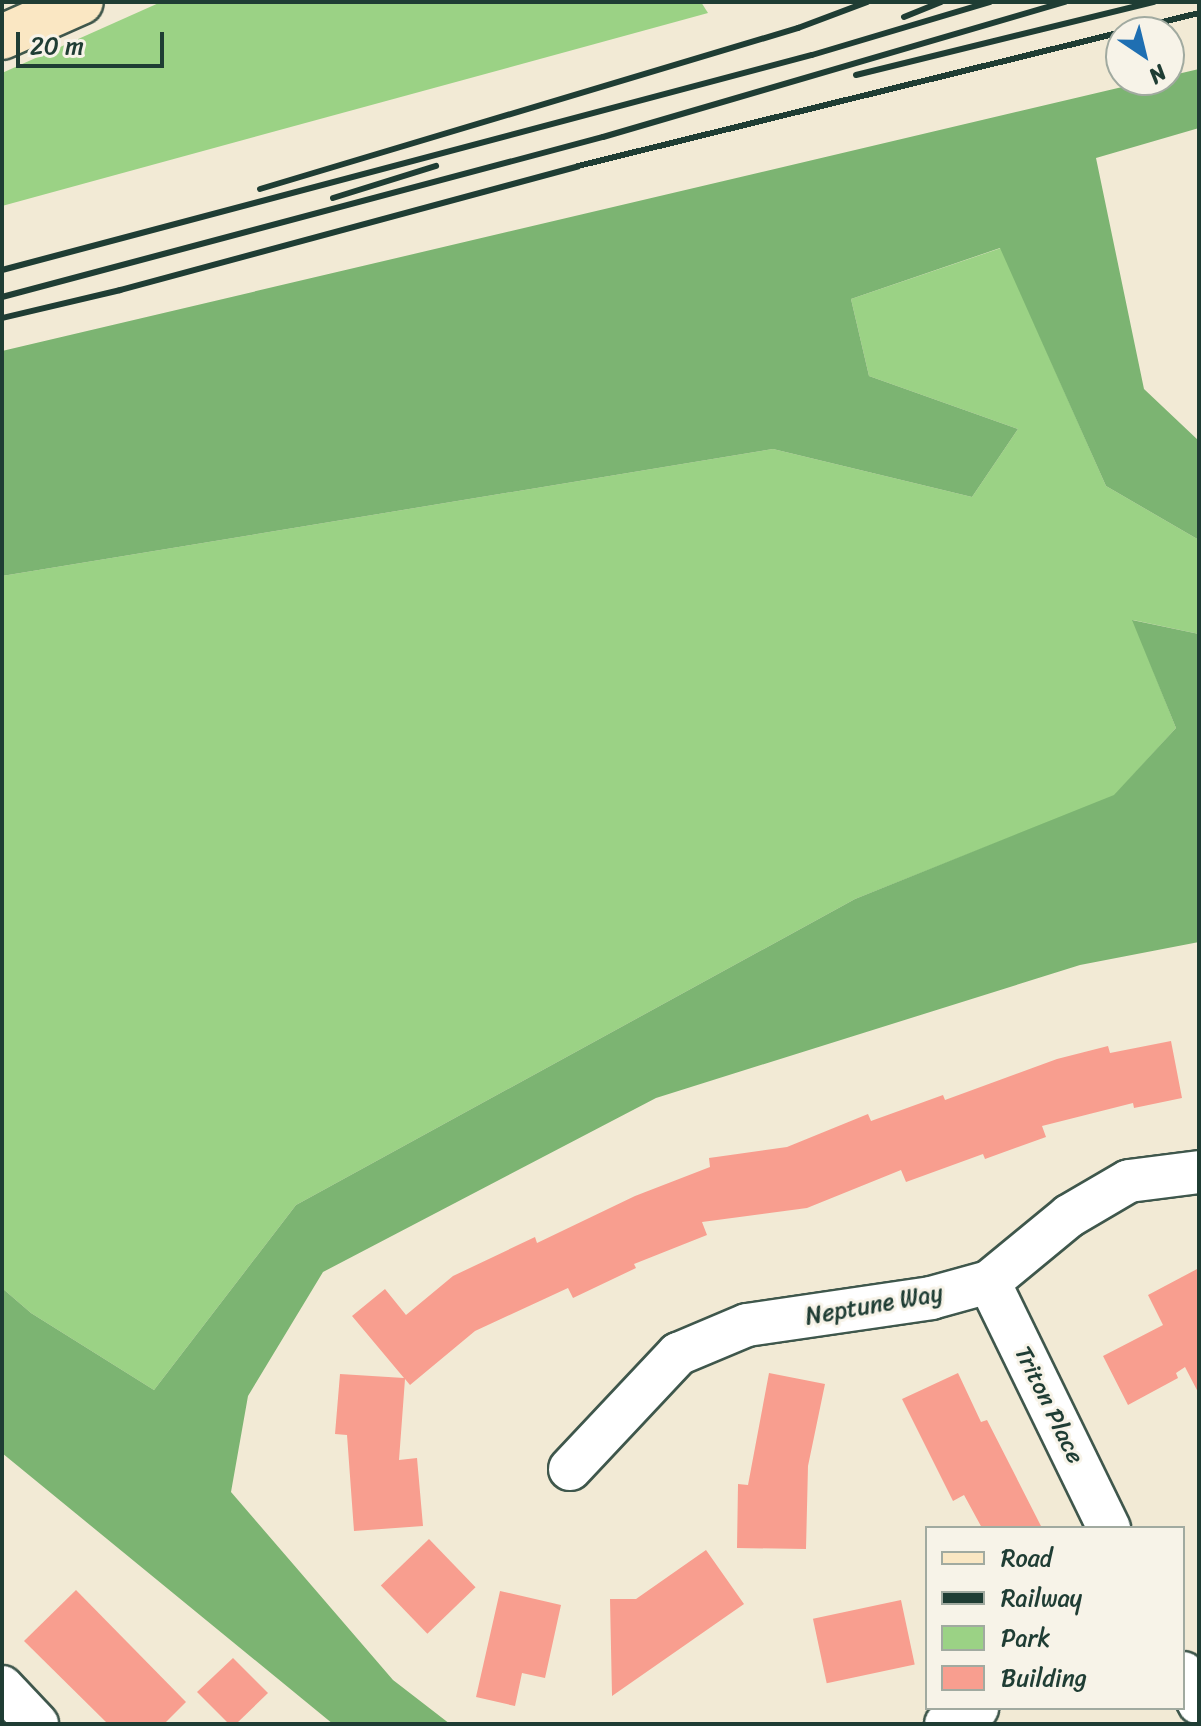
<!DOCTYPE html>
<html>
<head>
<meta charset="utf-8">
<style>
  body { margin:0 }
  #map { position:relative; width:1201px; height:1726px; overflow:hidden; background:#f2ead5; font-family:Sriracha,sans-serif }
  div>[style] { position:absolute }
  .green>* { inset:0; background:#9bd285 }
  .forest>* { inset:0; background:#7cb472 }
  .building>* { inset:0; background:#f89e8f; transform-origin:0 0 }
  .roads { filter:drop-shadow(2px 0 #3f574c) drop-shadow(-2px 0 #3f574c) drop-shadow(0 2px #3f574c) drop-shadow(0 -2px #3f574c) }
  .street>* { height:42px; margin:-21px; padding:0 21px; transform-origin:21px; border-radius:21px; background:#fff }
  .secondary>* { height:44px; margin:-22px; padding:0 22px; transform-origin:22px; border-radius:22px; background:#fae7c3 }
  .rail>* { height:6px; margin:-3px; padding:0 3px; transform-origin:3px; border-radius:3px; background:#1f3d34 }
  span { translate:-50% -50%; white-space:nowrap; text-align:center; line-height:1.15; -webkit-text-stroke:6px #f7f3e8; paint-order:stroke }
  .street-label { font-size:24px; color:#1f3d34 }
  .frame { position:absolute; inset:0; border:4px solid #1f3d34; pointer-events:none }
  .legend { position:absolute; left:925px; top:1526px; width:260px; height:184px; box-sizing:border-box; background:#f7f3e8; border:2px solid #a1aaa0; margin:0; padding:10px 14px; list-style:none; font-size:24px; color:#1f3d34 }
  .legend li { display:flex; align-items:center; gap:16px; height:40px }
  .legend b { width:40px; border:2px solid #a1aaa0 }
  .north { position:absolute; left:1105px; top:16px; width:80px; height:80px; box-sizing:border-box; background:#f7f3e8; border:2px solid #a1aaa0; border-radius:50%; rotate:145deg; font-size:22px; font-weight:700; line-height:32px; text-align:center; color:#1f3d34 }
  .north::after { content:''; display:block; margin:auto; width:28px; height:36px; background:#1f6fb2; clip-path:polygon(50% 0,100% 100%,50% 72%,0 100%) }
  .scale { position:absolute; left:16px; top:32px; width:148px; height:36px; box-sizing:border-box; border:4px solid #1f3d34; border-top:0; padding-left:10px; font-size:24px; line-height:28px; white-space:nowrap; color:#1f3d34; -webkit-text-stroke:6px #f7f3e8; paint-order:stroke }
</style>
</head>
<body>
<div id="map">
  <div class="green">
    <i style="clip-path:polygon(161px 2px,701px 2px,708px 13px,2px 206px,2px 73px)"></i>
    <i style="clip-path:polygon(1001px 248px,1106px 486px,1199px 540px,1199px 634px,1133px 620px,1176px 728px,1114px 796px,855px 899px,296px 1205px,154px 1390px,31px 1313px,2px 1288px,2px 576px,773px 449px,972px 497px,1018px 429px,869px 376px,851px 299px)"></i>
  </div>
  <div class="forest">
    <i style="clip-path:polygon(1199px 69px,1199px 128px,1096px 158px,1144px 389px,1199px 441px,1199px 540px,1106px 486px,1000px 248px,851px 299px,869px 376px,1018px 429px,972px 497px,773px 449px,2px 576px,2px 351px,1152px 80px,1169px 80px,1169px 76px)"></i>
    <i style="clip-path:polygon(1132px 620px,1199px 634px,1199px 942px,1080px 965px,656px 1098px,323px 1272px,248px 1396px,231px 1492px,393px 1680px,450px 1724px,333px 1724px,2px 1453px,2px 1288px,31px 1313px,154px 1390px,296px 1205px,855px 899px,1114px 795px,1176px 728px)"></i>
  </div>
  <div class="building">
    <i style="clip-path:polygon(1171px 1041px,1182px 1098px,1134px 1108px,1133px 1103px,1042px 1126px,1046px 1137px,985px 1159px,983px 1154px,906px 1182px,901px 1170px,807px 1208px,702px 1222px,707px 1235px,634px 1264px,636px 1268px,573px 1298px,568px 1288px,475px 1331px,410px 1385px,405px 1379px,399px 1460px,417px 1458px,423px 1526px,354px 1531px,347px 1435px,335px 1434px,340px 1374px,404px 1378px,352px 1316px,385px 1289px,406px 1315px,453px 1276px,535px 1237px,537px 1243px,635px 1196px,710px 1167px,709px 1158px,787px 1147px,868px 1114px,871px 1121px,943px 1095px,945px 1100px,1057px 1059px,1108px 1046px,1110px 1053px)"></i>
    <i style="clip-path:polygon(1199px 1268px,1199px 1394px,1185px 1367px,1176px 1373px,1178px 1378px,1128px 1405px,1103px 1356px,1163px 1325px,1148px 1295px)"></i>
    <i style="clip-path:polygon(769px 1373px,825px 1384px,808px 1466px,806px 1549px,737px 1548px,738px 1484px,748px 1485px)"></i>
    <i style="clip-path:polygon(958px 1373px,981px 1422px,987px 1420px,1042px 1528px,982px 1528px,964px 1495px,953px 1501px,902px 1399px)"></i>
    <i style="left:429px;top:1539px;width:67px;height:67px;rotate:46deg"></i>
    <i style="clip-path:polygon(706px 1550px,744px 1604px,612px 1696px,610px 1599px,636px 1599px)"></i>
    <i style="clip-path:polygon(76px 1590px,186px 1702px,164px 1724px,108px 1724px,24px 1641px)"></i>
    <i style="clip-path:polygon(500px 1591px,561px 1605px,545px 1678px,522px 1673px,515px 1706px,476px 1697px)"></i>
    <i style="left:901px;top:1600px;width:66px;height:90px;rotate:78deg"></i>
    <i style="clip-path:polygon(233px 1658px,268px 1693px,236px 1724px,229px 1724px,197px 1692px)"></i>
  </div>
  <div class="roads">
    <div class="street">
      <i style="left:989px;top:1282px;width:274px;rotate:64deg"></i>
      <i style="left:570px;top:1469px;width:158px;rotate:-46.8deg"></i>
      <i style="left:678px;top:1354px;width:75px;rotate:-22.8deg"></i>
      <i style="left:747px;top:1325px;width:186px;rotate:-8.3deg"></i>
      <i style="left:931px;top:1298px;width:60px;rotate:-15.4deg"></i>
      <i style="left:989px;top:1282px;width:104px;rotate:-39.5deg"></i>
      <i style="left:1069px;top:1216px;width:69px;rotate:-30.3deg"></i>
      <i style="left:1129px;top:1181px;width:71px;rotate:-7.3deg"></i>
      <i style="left:1183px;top:1673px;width:34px;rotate:62deg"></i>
      <i style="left:2px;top:1687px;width:51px;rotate:46.6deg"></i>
      <i style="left:946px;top:1724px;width:35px;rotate:-27deg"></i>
    </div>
    <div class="secondary">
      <i style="left:2px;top:37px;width:86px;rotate:-23.9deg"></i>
    </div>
  </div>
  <div class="rail">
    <i style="left:904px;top:17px;width:40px;rotate:-22deg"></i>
    <i style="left:856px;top:75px;width:307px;rotate:-13.8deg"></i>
    <i style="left:260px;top:189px;width:562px;rotate:-16.66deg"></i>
    <i style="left:798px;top:28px;width:74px;rotate:-20.6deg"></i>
    <i style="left:333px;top:198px;width:108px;rotate:-17.3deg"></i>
    <i style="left:2px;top:270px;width:838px;rotate:-14.87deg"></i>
    <i style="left:812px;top:55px;width:186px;rotate:-16.6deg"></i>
    <i style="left:2px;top:297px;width:622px;rotate:-14.91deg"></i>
    <i style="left:603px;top:137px;width:482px;rotate:-16.3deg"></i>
    <i style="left:2px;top:318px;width:121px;rotate:-13.3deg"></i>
    <i style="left:120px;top:290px;width:474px;rotate:-15.1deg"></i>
    <i style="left:578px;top:166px;width:640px;rotate:-13.84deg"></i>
  </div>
  <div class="street-label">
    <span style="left:874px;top:1305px;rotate:-10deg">Neptune Way</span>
    <span style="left:1049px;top:1405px;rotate:64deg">Triton Place</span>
  </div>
  <div class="frame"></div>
  <ul class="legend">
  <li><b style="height:10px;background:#fae7c3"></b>Road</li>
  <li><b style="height:10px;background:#1f3d34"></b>Railway</li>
  <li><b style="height:22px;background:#9bd285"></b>Park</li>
  <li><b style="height:22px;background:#f89e8f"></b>Building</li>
  </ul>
  <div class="north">N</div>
  <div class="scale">20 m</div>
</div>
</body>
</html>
